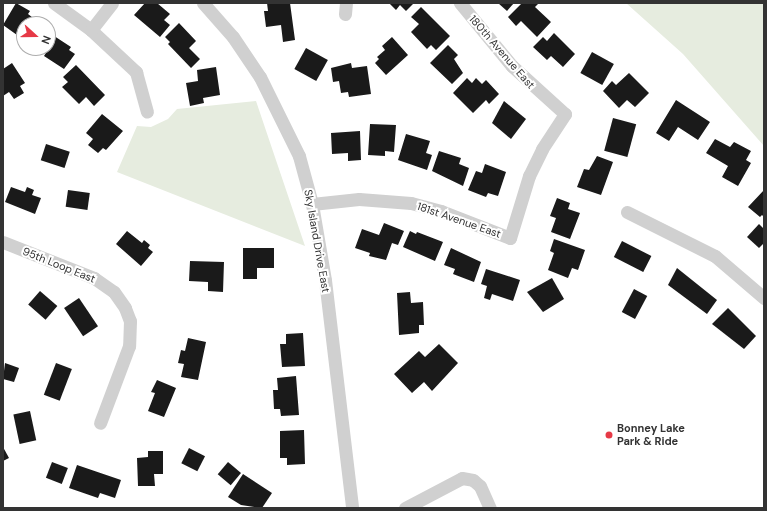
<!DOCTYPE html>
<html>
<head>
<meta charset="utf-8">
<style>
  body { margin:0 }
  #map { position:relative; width:767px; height:511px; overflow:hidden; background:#fff; font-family:"DM Sans",sans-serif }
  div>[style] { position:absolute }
  .green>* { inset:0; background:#e6ecdf }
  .building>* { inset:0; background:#1a1a1a; transform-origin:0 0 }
  .minor>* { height:13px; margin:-6.5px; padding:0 6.5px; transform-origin:6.5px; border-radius:6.5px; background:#d0d0d0 }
  .dots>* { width:11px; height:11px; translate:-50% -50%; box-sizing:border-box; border:2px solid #fff; border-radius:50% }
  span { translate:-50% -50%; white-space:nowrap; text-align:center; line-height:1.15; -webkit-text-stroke:4px #fff; paint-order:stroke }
  .street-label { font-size:11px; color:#333 }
  .poi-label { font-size:11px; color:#333; font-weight:700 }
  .left { translate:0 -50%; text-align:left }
  .frame { position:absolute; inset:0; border:4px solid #333; pointer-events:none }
  .north { position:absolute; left:16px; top:16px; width:40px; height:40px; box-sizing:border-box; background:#fff; border:1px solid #adadad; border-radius:50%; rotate:111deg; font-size:11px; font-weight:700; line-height:16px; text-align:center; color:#333 }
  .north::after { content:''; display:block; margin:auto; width:14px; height:18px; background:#e63946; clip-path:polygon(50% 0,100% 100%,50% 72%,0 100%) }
</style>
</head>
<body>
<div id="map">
  <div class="green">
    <i style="clip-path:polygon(626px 3px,764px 3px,764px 146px,683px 54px)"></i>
    <i style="clip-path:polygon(256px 101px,305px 246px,117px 172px,137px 126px,151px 127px,168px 119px,177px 109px)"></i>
  </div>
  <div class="building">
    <i style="clip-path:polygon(16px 3px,30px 11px,28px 14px,37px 21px,35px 24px,24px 24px,24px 40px,3px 25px)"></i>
    <i style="clip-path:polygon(145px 3px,157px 3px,170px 14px,164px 20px,170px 25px,160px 37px,134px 15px)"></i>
    <i style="clip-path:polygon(267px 3px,290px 3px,295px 40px,283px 42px,281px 25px,266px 27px,264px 11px,268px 11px)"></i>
    <i style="clip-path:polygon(389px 3px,414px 3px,406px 11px,400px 5px,396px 10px)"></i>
    <i style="clip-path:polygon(498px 3px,514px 3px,507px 11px)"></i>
    <i style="clip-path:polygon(522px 3px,539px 3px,535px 7px,551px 22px,537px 37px,521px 21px,516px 26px,508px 17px)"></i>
    <i style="clip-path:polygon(421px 7px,450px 36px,436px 50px,431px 45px,427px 49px,411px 32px,419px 24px,411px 17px)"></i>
    <i style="clip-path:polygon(179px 23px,196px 41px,189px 48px,200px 59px,191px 68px,168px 44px,170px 42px,165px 37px)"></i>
    <i style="clip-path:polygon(48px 32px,71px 47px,69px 50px,75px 54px,64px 69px,44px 56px,49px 48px)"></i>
    <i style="clip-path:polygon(554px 33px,575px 54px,563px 67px,551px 56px,547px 60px,533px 47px,543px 37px,547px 41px)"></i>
    <i style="clip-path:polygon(392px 37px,408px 55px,386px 75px,375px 63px,379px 59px,377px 57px,385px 50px,382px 46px)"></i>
    <i style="clip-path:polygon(448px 45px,458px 55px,454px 59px,463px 73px,452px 84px,430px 63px)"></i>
    <i style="left:306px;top:48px;width:25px;height:24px;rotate:29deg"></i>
    <i style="left:592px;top:52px;width:25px;height:24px;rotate:29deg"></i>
    <i style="clip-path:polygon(12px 63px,25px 83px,20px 86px,24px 93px,14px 99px,9px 92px,3px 96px,3px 69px)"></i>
    <i style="clip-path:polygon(351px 63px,352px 68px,367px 66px,371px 94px,349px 97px,348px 92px,341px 93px,339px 81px,333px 82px,331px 68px)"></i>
    <i style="clip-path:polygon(76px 65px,105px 95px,94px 106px,86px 97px,79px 104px,62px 87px,68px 82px,63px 77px)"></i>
    <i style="clip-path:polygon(216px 67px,220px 95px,203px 98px,204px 103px,190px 106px,186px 83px,198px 81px,197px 70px)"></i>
    <i style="clip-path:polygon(629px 73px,649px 93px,635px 107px,627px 100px,619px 108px,603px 91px,612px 81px,616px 85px)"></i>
    <i style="clip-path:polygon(467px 78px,472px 83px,476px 78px,482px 84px,486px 80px,499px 94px,489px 104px,486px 100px,473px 113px,453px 93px)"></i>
    <i style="clip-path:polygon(676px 100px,710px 122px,698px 140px,678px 127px,669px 141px,656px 133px)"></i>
    <i style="clip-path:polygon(504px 101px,526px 119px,511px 139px,492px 123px)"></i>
    <i style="clip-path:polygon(102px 114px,123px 131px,106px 150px,103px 148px,98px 153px,88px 145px,93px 139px,86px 133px)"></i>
    <i style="left:613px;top:118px;width:24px;height:34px;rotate:15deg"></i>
    <i style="clip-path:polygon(370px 124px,396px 125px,394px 152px,385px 151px,385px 156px,368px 155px)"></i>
    <i style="clip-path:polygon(360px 131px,361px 160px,348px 161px,348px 153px,332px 154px,331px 133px)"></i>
    <i style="clip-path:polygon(406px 134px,430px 141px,426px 153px,432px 155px,427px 170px,398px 160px)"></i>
    <i style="clip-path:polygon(715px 139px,730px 147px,734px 142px,751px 151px,746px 160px,751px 163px,738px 186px,722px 177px,728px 166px,706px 153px)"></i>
    <i style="left:46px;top:144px;width:25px;height:17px;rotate:18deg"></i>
    <i style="clip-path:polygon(439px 151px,461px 158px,459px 164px,469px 168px,463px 186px,432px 171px)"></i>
    <i style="clip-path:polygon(597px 156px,613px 162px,601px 195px,577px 187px,584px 169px,589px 170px)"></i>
    <i style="clip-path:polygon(485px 164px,506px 172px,498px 196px,488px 193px,486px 197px,468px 190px,476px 171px,482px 173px)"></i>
    <i style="clip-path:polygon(11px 187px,25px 192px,27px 187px,34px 190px,32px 195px,41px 198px,35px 214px,5px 202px)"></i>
    <i style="left:68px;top:190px;width:22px;height:17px;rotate:8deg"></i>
    <i style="clip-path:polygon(764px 190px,764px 217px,762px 215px,760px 217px,748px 207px)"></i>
    <i style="clip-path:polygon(557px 198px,570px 203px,568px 209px,580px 213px,570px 239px,551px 232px,556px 218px,550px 216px)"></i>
    <i style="clip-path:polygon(384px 223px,404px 231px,398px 245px,392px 243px,386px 260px,369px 256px,370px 253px,355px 248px,362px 229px,379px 235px)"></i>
    <i style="clip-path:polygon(759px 224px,764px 229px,764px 243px,759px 248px,747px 237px)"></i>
    <i style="clip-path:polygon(127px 231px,142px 243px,144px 240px,150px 245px,148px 248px,153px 252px,141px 266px,116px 244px)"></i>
    <i style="clip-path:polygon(410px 231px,416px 234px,417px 232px,443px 242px,435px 261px,403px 247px)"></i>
    <i style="clip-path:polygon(554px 239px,585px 250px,578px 270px,572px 268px,568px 278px,548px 270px,554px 253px,550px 251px)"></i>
    <i style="left:622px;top:241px;width:33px;height:18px;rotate:27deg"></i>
    <i style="clip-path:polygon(243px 248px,274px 248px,274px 268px,257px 268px,257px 279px,243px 279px)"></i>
    <i style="clip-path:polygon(451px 248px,481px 262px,474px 282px,453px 274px,455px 269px,444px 265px)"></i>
    <i style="clip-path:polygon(190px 261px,224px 262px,223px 292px,208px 291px,208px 282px,189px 281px)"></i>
    <i style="clip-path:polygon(677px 268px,717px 300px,707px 314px,668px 285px)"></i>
    <i style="clip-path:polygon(486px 269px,520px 280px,513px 301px,492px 294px,490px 300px,484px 298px,487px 286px,481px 284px)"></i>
    <i style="clip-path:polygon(552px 278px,564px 299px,543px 312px,527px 292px)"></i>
    <i style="left:634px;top:289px;width:15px;height:26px;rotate:28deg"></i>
    <i style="left:40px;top:291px;width:23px;height:18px;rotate:41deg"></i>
    <i style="clip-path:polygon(410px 292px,411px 303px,423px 302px,424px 325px,419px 325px,419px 333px,399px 335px,397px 293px)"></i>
    <i style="left:79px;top:298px;width:34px;height:18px;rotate:56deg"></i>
    <i style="clip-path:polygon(728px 308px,756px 336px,744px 349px,712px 324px)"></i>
    <i style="clip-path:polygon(303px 333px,305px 366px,282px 367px,280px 344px,286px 344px,286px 334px)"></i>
    <i style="clip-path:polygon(188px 338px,206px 342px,198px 380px,181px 377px,184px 364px,178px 363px,181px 350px,185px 351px)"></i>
    <i style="clip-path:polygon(439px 344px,458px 363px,432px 391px,424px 382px,412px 393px,394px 374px,419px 351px,425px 357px)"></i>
    <i style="clip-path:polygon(5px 363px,19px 368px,14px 382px,3px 379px)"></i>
    <i style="left:56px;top:363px;width:17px;height:34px;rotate:21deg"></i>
    <i style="clip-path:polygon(296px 376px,299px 415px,281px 416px,280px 409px,274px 409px,273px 390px,278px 390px,277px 378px)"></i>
    <i style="clip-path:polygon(157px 380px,176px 388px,164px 417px,148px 411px,155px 393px,151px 392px)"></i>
    <i style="left:30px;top:411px;width:30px;height:17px;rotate:78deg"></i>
    <i style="clip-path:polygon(304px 430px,305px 464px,287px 465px,287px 458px,280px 458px,280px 431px)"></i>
    <i style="clip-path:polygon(3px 447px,9px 458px,3px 461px)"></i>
    <i style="left:189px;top:448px;width:18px;height:17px;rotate:27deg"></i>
    <i style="clip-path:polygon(148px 451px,163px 451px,163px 474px,154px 474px,155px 486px,138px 486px,137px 458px,148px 457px)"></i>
    <i style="left:52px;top:462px;width:17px;height:17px;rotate:21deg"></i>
    <i style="left:228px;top:462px;width:17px;height:16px;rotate:40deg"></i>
    <i style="clip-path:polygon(77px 465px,121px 480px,115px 498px,100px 493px,98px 498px,69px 488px)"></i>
    <i style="clip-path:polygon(243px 474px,272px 493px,262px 508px,241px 505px,228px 497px)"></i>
  </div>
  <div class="minor">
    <i style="left:54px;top:3px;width:46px;rotate:36.1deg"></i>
    <i style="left:91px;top:30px;width:62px;rotate:43deg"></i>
    <i style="left:136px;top:72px;width:41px;rotate:74.6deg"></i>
    <i style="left:203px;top:3px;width:45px;rotate:48.6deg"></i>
    <i style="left:233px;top:37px;width:48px;rotate:56deg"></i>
    <i style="left:260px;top:77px;width:88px;rotate:63.7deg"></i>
    <i style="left:299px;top:156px;width:50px;rotate:74.8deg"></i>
    <i style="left:312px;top:204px;width:77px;rotate:80.3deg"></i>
    <i style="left:325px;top:280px;width:230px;rotate:83.2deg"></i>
    <i style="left:345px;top:14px;width:11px;rotate:-85deg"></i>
    <i style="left:91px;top:30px;width:34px;rotate:-52deg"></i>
    <i style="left:312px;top:204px;width:47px;rotate:-6.1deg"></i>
    <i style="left:359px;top:199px;width:52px;rotate:4.4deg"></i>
    <i style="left:411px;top:203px;width:31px;rotate:15deg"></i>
    <i style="left:441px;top:211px;width:74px;rotate:21.4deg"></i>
    <i style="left:510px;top:238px;width:65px;rotate:-73deg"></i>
    <i style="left:529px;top:176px;width:30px;rotate:-64deg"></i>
    <i style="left:542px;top:149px;width:42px;rotate:-56.7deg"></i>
    <i style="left:565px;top:114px;width:72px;rotate:-137.8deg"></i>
    <i style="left:512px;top:66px;width:82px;rotate:-129.5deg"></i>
    <i style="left:627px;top:212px;width:98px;rotate:26.6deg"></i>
    <i style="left:715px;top:256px;width:65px;rotate:40.6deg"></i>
    <i style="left:3px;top:242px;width:98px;rotate:21.6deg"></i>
    <i style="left:94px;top:278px;width:24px;rotate:35deg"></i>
    <i style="left:114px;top:292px;width:19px;rotate:55deg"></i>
    <i style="left:125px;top:308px;width:14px;rotate:69deg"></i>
    <i style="left:130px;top:321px;width:25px;rotate:92deg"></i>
    <i style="left:129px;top:346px;width:82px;rotate:110.6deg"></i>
    <i style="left:405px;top:508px;width:64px;rotate:-27.8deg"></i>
    <i style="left:462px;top:478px;width:11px;rotate:10deg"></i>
    <i style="left:473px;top:480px;width:9px;rotate:41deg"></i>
    <i style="left:480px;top:486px;width:24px;rotate:66deg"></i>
  </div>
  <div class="dots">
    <i style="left:609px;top:435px;background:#e63946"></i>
  </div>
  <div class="street-label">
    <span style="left:502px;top:52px;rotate:49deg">180th Avenue East</span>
    <span style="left:459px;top:220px;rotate:19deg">181st Avenue East</span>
    <span style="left:317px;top:241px;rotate:80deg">Sky Island Drive East</span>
    <span style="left:59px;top:265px;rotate:22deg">95th Loop East</span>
  </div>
  <div class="poi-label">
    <span class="left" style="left:617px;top:435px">Bonney Lake<br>Park &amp; Ride</span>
  </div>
  <div class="frame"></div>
  <div class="north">N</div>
</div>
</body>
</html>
